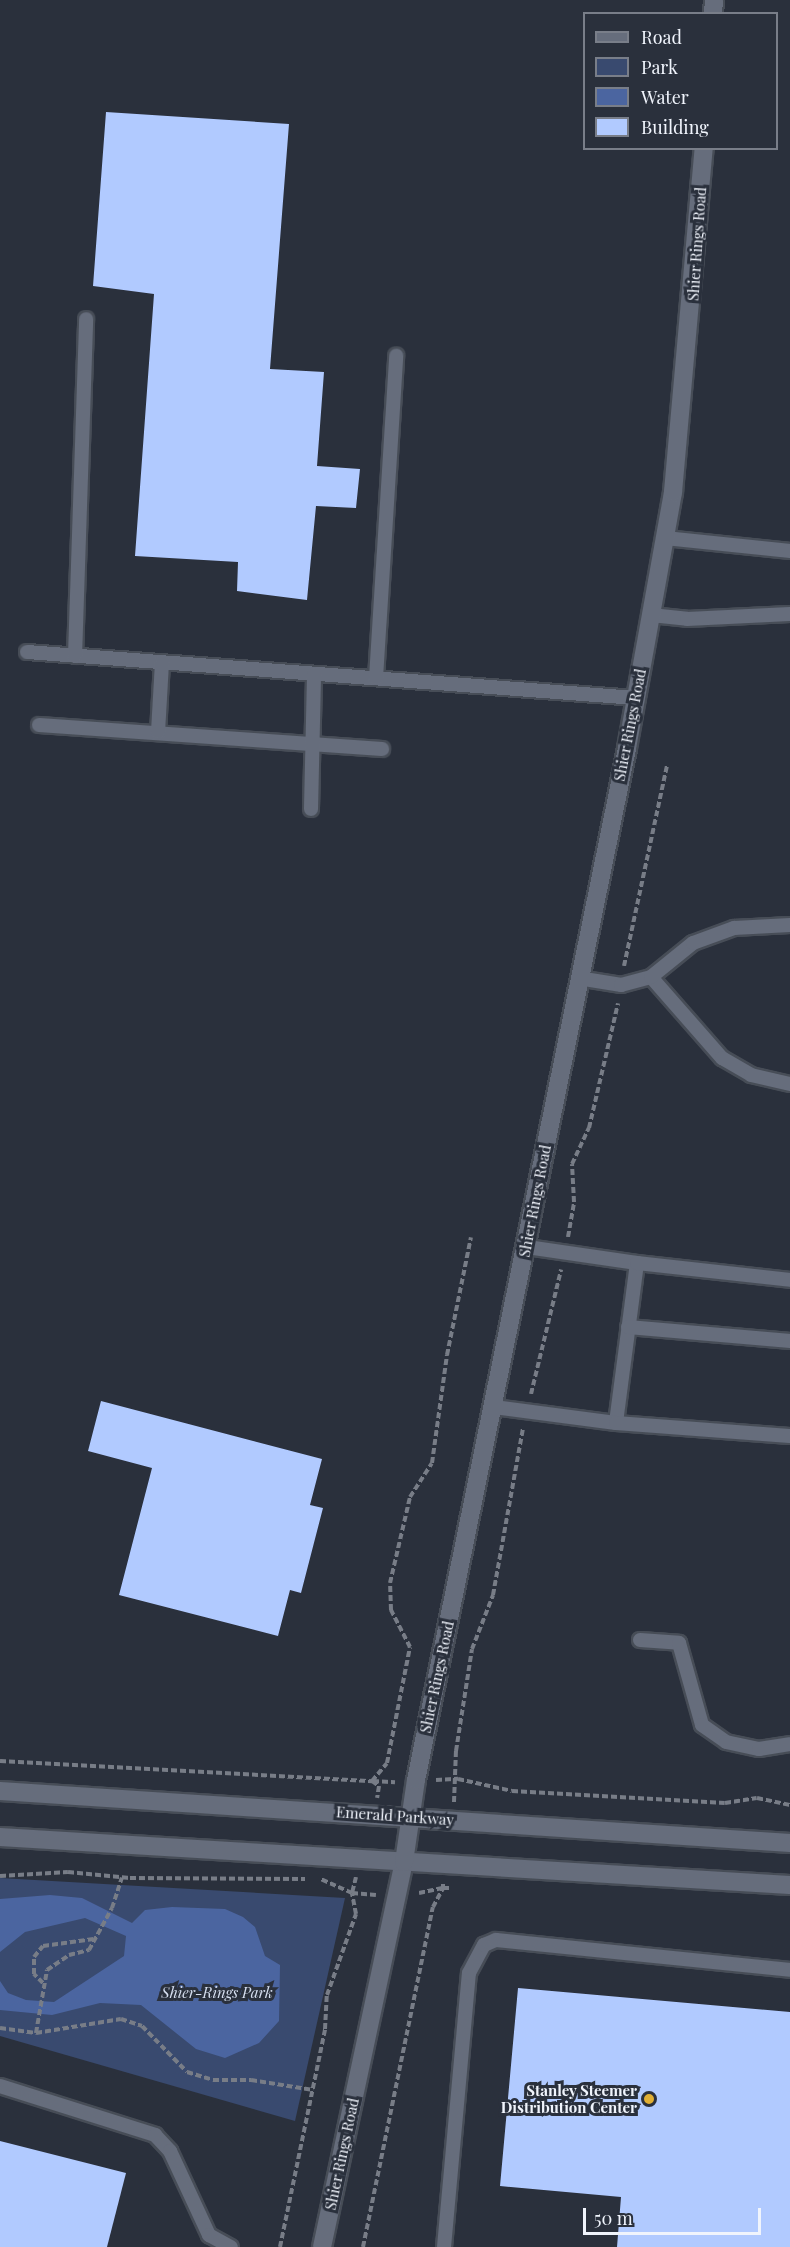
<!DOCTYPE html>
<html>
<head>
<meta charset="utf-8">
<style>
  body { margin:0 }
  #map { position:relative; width:790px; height:2247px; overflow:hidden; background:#2a303c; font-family:"Playfair Display",serif }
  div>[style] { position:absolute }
  .green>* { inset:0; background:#394a6f }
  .water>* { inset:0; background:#4b65a0 }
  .building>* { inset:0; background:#b1caff }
  .path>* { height:4px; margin-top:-2px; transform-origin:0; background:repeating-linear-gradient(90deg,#787d87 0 6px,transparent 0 9px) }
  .roads { filter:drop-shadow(2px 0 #474d57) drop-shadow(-2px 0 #474d57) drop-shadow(0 2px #474d57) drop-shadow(0 -2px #474d57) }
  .lane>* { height:14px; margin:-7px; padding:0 7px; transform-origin:7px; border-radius:7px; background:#666d7c }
  .street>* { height:18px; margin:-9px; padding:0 9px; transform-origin:9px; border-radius:9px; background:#666d7c }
  .secondary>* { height:18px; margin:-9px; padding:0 9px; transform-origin:9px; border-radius:9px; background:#666d7c }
  .dots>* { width:16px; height:16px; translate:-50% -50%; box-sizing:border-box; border:3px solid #2a303c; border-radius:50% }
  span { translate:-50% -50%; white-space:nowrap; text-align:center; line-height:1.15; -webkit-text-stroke:6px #2a303c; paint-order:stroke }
  .street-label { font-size:15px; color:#f0f4fc }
  .park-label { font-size:15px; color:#d6dff0; font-style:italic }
  .poi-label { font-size:15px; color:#f0f4fc; font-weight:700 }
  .right { translate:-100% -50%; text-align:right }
  .legend { position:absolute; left:583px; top:12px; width:195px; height:138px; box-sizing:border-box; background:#2a303c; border:2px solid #797e89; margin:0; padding:8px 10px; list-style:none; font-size:18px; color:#f0f4fc }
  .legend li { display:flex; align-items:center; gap:12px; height:30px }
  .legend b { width:30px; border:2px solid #797e89 }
  .scale { position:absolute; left:583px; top:2208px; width:178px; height:27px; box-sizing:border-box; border:3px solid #f0f4fc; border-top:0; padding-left:8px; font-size:18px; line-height:21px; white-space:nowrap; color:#f0f4fc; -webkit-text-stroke:4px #2a303c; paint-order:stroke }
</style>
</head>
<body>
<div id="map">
  <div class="green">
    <i style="clip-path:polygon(0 1878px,345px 1898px,295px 2121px,0 2036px)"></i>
  </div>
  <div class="water">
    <i style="clip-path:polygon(50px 1895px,82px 1898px,132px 1923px,145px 1910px,172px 1907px,225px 1909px,243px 1917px,255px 1927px,265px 1956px,280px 1965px,279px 2021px,259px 2043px,225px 2058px,196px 2049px,141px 2005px,100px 2003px,52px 2015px,0 2010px,0 1981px,8px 1993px,26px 2000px,54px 2002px,124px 1956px,126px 1936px,85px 1918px,25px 1932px,0 1952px,0 1899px)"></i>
  </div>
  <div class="building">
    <i style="clip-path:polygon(106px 112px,289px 124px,270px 369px,324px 372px,317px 466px,360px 469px,356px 508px,316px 506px,307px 600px,237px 591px,238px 562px,135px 556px,154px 294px,93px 286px)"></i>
    <i style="clip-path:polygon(101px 1401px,322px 1459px,310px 1505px,323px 1508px,301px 1593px,290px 1590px,278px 1636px,119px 1595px,152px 1468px,88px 1451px)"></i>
    <i style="clip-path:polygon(518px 1988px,790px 2012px,790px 2247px,617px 2247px,621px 2197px,500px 2186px)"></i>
    <i style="clip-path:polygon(0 2141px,126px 2173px,107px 2247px,0 2247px)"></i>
  </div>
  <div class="path">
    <i style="left:624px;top:966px;width:205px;rotate:-77.9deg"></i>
    <i style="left:568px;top:1237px;width:36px;rotate:-80deg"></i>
    <i style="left:574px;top:1202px;width:38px;rotate:-93deg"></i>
    <i style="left:572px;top:1164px;width:40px;rotate:-65deg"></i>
    <i style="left:589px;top:1128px;width:128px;rotate:-76.9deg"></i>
    <i style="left:531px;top:1394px;width:128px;rotate:-76.4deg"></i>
    <i style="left:0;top:1761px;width:373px;rotate:3.1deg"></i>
    <i style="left:372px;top:1781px;width:23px;rotate:-50deg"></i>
    <i style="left:387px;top:1763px;width:118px;rotate:-78.8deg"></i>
    <i style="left:410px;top:1647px;width:42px;rotate:-117.2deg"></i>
    <i style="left:391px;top:1610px;width:27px;rotate:-92deg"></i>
    <i style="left:390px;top:1583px;width:88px;rotate:-76.9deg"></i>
    <i style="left:410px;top:1497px;width:40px;rotate:-57.1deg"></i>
    <i style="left:432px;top:1463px;width:109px;rotate:-82.1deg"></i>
    <i style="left:447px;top:1355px;width:120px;rotate:-78.5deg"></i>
    <i style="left:436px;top:1780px;width:22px;rotate:-3deg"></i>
    <i style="left:458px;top:1779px;width:55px;rotate:12.5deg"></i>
    <i style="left:512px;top:1791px;width:213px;rotate:3.2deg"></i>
    <i style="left:725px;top:1803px;width:32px;rotate:-9deg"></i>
    <i style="left:757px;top:1798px;width:34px;rotate:12deg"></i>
    <i style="left:372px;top:1781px;width:9px;rotate:36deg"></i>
    <i style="left:379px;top:1786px;width:12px;rotate:99deg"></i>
    <i style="left:373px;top:1781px;width:22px;rotate:3deg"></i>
    <i style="left:454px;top:1802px;width:51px;rotate:-87.8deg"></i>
    <i style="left:456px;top:1751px;width:103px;rotate:-81.1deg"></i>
    <i style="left:472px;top:1649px;width:58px;rotate:-68.7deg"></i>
    <i style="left:493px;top:1595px;width:170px;rotate:-79.8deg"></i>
    <i style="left:0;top:1876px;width:68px;rotate:-3.4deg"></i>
    <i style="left:68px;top:1872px;width:62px;rotate:5.5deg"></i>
    <i style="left:130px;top:1878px;width:175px;rotate:0.3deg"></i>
    <i style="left:356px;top:1877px;width:16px;rotate:104deg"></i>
    <i style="left:352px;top:1893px;width:24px;rotate:5deg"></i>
    <i style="left:419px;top:1893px;width:25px;rotate:-12deg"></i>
    <i style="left:443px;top:1888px;width:4px;rotate:-90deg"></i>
    <i style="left:43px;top:1983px;width:13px;rotate:-135deg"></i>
    <i style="left:34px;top:1974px;width:17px;rotate:-90deg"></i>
    <i style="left:34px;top:1957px;width:14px;rotate:-51deg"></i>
    <i style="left:43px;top:1946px;width:51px;rotate:-7.8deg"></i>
    <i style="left:0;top:2028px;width:36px;rotate:8deg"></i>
    <i style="left:36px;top:2033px;width:86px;rotate:-9.4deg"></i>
    <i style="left:121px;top:2019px;width:22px;rotate:18deg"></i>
    <i style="left:142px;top:2026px;width:64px;rotate:45.6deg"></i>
    <i style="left:187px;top:2072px;width:27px;rotate:17deg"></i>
    <i style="left:213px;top:2080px;width:38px"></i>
    <i style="left:251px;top:2080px;width:63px;rotate:9.2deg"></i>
    <i style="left:36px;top:2033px;width:64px;rotate:-80.1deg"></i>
    <i style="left:47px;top:1970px;width:27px;rotate:-34deg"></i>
    <i style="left:69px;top:1955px;width:21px;rotate:-14deg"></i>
    <i style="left:89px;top:1950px;width:48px;rotate:-61.3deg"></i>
    <i style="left:112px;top:1908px;width:32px;rotate:-72deg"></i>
    <i style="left:280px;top:2247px;width:223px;rotate:-78.3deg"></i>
    <i style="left:325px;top:2029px;width:34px;rotate:-87deg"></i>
    <i style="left:327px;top:1995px;width:86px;rotate:-70.3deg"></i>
    <i style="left:356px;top:1914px;width:21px;rotate:-101deg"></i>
    <i style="left:352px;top:1893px;width:34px;rotate:-156deg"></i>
    <i style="left:363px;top:2247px;width:347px;rotate:-78.4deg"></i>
    <i style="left:433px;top:1907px;width:21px;rotate:-62deg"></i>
    <i style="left:443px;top:1888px;width:8px"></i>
  </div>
  <div class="roads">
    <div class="lane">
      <i style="left:665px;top:538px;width:126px;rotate:5.9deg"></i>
      <i style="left:651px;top:615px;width:36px;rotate:6deg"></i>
      <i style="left:687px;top:619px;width:103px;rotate:-2.8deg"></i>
      <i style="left:27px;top:652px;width:611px;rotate:4.32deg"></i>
      <i style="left:75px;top:656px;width:337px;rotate:-88.1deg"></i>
      <i style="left:376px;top:678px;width:323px;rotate:-86.4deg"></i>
      <i style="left:39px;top:725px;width:344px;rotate:4deg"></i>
      <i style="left:158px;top:732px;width:70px;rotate:-86.7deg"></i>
      <i style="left:311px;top:809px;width:135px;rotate:-88.7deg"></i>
      <i style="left:651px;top:977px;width:108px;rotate:48.8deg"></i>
      <i style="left:722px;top:1058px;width:34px;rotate:30deg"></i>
      <i style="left:751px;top:1075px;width:40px;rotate:13deg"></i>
      <i style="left:578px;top:978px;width:44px;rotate:9.2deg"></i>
      <i style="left:621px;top:985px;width:31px;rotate:-15deg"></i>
      <i style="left:651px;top:977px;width:54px;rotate:-39deg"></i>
      <i style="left:693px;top:943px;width:44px;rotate:-20.1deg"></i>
      <i style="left:734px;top:928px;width:56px;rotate:-3.1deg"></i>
      <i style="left:527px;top:1247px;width:111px;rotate:8.3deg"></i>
      <i style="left:637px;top:1263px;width:161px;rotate:97.5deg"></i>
      <i style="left:637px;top:1263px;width:154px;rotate:6.3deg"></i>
      <i style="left:628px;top:1327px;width:163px;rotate:4.9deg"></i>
      <i style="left:494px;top:1407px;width:123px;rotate:7.5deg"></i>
      <i style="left:616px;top:1423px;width:174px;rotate:4.3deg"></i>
      <i style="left:640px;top:1640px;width:39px;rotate:4deg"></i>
      <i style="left:679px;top:1643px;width:85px;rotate:74.3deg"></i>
      <i style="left:702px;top:1725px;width:29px;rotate:35deg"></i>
      <i style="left:726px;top:1742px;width:34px;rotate:12deg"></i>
      <i style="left:759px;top:1749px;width:31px;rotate:-9deg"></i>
      <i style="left:0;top:2086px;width:163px;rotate:17.5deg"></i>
      <i style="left:155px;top:2135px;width:22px;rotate:47deg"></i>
      <i style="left:170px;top:2151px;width:93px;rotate:65.1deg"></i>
      <i style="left:209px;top:2235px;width:25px;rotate:29deg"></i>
      <i style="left:444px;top:2247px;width:275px;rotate:-84.8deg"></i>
      <i style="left:469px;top:1973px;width:32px;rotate:-62deg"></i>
      <i style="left:484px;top:1945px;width:13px;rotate:-23deg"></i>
      <i style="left:496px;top:1940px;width:296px;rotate:5.8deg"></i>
    </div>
    <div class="street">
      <i style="left:322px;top:2247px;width:394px;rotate:-78deg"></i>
    </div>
    <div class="secondary">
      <i style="left:713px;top:14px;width:14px;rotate:-86deg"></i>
      <i style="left:0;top:1791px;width:792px;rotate:3.77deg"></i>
      <i style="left:0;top:1837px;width:791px;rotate:3.48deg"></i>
      <i style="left:404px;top:1862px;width:83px;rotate:-81.7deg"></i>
      <i style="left:416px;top:1780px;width:1053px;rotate:-78.44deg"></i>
      <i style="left:627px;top:748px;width:260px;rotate:-79.8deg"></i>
      <i style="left:673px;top:492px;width:345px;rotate:-84.9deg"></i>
    </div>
  </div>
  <div class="dots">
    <i style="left:649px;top:2099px;background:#e1af34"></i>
  </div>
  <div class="street-label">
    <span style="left:697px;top:244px;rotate:-86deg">Shier Rings Road</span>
    <span style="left:630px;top:725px;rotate:-79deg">Shier Rings Road</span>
    <span style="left:535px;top:1201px;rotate:-79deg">Shier Rings Road</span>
    <span style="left:437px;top:1677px;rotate:-78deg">Shier Rings Road</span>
    <span style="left:395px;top:1816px;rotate:4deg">Emerald Parkway</span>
    <span style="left:342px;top:2154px;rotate:-78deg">Shier Rings Road</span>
  </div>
  <div class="park-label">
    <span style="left:217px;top:1993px">Shier-Rings Park</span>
  </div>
  <div class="poi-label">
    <span class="right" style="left:637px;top:2099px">Stanley Steemer<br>Distribution Center</span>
  </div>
  <ul class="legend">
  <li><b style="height:8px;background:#666d7c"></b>Road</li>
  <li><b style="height:16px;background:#394a6f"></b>Park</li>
  <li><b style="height:16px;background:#4b65a0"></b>Water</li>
  <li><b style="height:16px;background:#b1caff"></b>Building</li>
  </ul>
  <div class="scale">50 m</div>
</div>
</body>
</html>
